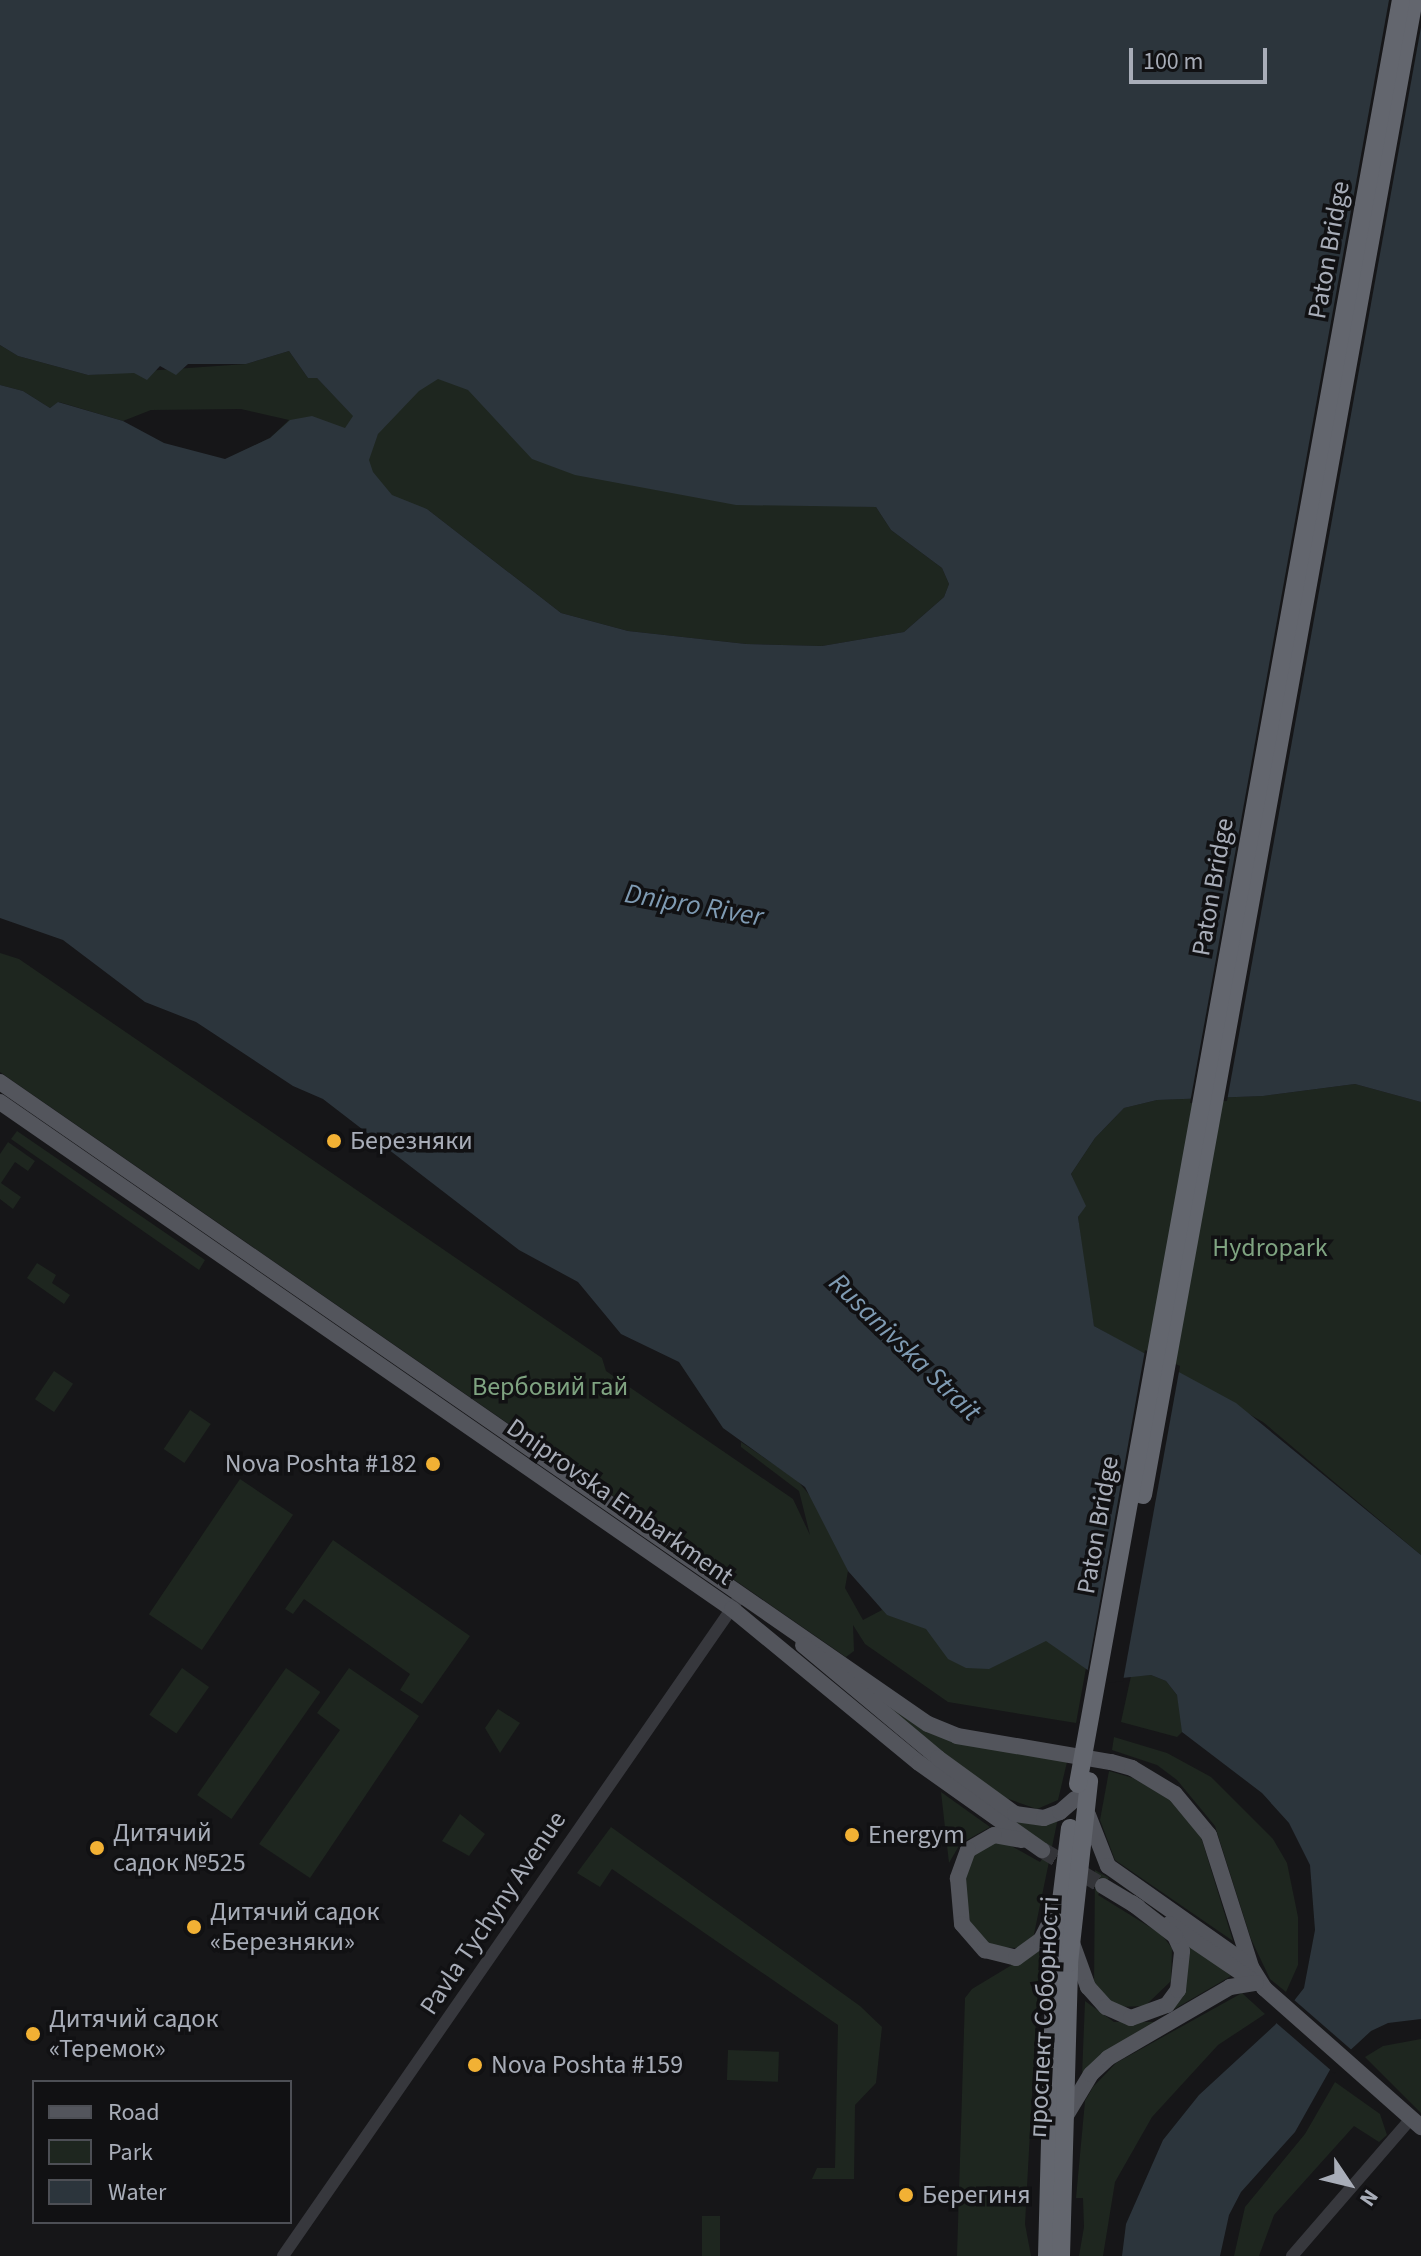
<!DOCTYPE html>
<html>
<head>
<meta charset="utf-8">
<style>
  body { margin:0 }
  #map { position:relative; width:1421px; height:2256px; overflow:hidden; background:#161618; font-family:"Source Sans 3",sans-serif }
  div>[style] { position:absolute }
  .green>* { inset:0; background:#1e261f; transform-origin:0 0 }
  .water>* { inset:0; background:#2c353c }
  .pier>* { inset:0; background:#161618; transform-origin:0 0 }
  .major-tunnel>* { height:16px; margin-top:-8px; transform-origin:0; background:repeating-linear-gradient(90deg,#333438 0 16px,transparent 0 24px) }
  .minor>* { height:12px; margin:-6px; padding:0 6px; transform-origin:6px; border-radius:6px; background:#37383d }
  .major>* { height:16px; margin:-8px; padding:0 8px; transform-origin:8px; border-radius:8px; background:#53555c }
  .highway>* { height:18px; margin:-9px; padding:0 9px; transform-origin:9px; border-radius:9px; background:#63666e }
  .highway-bridge>* { height:18px; margin:-9px; padding:0 9px; transform-origin:9px; border-radius:9px; background:#63666e }
  .dots>* { width:22px; height:22px; translate:-50% -50%; box-sizing:border-box; border:4px solid #111113; border-radius:50% }
  span { translate:-50% -50%; white-space:nowrap; text-align:center; line-height:1.15; -webkit-text-stroke:7px #111113; paint-order:stroke }
  .street-label { font-size:26px; color:#a8adb8 }
  .poi-label { font-size:26px; color:#a8adb8 }
  .left { translate:0 -50%; text-align:left }
  .right { translate:-100% -50%; text-align:right }
  .park-label { font-size:26px; color:#7fa381 }
  .water-label { font-size:28px; color:#7f9bb3; font-style:italic }
  .legend { position:absolute; left:32px; top:2080px; width:260px; height:144px; box-sizing:border-box; background:#111113; border:2px solid #4d4f55; margin:0; padding:10px 14px; list-style:none; font-size:24px; color:#a8adb8 }
  .legend li { display:flex; align-items:center; gap:16px; height:40px }
  .legend b { width:40px; border:2px solid #4d4f55 }
  .north { position:absolute; left:1309px; top:2144px; width:80px; height:80px; -webkit-text-stroke:6px #111113; paint-order:stroke; rotate:125deg; font-size:22px; font-weight:700; line-height:32px; text-align:center; color:#a8adb8 }
  .north::after { content:''; display:block; margin:auto; width:28px; height:36px; background:#a8adb8; clip-path:polygon(50% 0,100% 100%,50% 72%,0 100%) }
  .scale { position:absolute; left:1129px; top:48px; width:138px; height:36px; box-sizing:border-box; border:4px solid #a8adb8; border-top:0; padding-left:10px; font-size:24px; line-height:28px; white-space:nowrap; color:#a8adb8; -webkit-text-stroke:6px #111113; paint-order:stroke }
</style>
</head>
<body>
<div id="map">
  <div class="green">
    <i style="clip-path:polygon(0 345px,18px 356px,88px 375px,246px 364px,289px 351px,308px 378px,317px 378px,354px 416px,345px 429px,226px 459px,270px 438px,289px 420px,241px 409px,151px 410px,123px 421px,59px 402px,50px 408px,23px 391px,0 385px)"></i>
    <i style="clip-path:polygon(391px 358px,835px 505px,876px 507px,891px 530px,942px 568px,949px 584px,944px 597px,904px 632px,822px 646px,746px 644px,628px 631px,561px 613px,427px 509px,387px 503px,358px 466px,378px 434px)"></i>
    <i style="clip-path:polygon(0 953px,19px 959px,602px 1358px,606px 1371px,793px 1499px,810px 1535px,799px 1491px,741px 1447px,741px 1442px,797px 1480px,820px 1508px,848px 1571px,845px 1588px,863px 1620px,882px 1610px,877px 1602px,1001px 1607px,1068px 1654px,1086px 1668px,1076px 1723px,948px 1702px,865px 1644px,853px 1625px,854px 1651px,846px 1657px,0 1072px)"></i>
    <i style="clip-path:polygon(1355px 1084px,1421px 1102px,1421px 1555px,1263px 1422px,1094px 1326px,1085px 1280px,1078px 1217px,1085px 1206px,1071px 1174px,1095px 1138px,1124px 1108px,1157px 1100px,1263px 1096px)"></i>
    <i style="clip-path:polygon(17px 1131px,205px 1260px,199px 1270px,11px 1139px)"></i>
    <i style="clip-path:polygon(8px 1142px,35px 1161px,28px 1171px,15px 1162px,1px 1183px,21px 1197px,13px 1209px,0 1199px,0 1154px)"></i>
    <i style="clip-path:polygon(37px 1263px,56px 1275px,52px 1283px,70px 1295px,64px 1304px,27px 1278px)"></i>
    <i style="left:54px;top:1371px;width:23px;height:34px;rotate:34deg"></i>
    <i style="left:190px;top:1410px;width:25px;height:47px;rotate:34deg"></i>
    <i style="left:240px;top:1479px;width:64px;height:163px;rotate:34deg"></i>
    <i style="clip-path:polygon(333px 1540px,470px 1636px,422px 1704px,400px 1690px,410px 1674px,304px 1599px,293px 1614px,285px 1609px)"></i>
    <i style="left:182px;top:1668px;width:33px;height:57px;rotate:35deg"></i>
    <i style="left:286px;top:1668px;width:42px;height:155px;rotate:35deg"></i>
    <i style="clip-path:polygon(349px 1668px,419px 1716px,310px 1878px,259px 1844px,340px 1730px,317px 1713px)"></i>
    <i style="clip-path:polygon(1151px 1675px,1166px 1681px,1177px 1695px,1183px 1714px,1182px 1732px,1177px 1737px,1121px 1722px,1131px 1676px)"></i>
    <i style="clip-path:polygon(850px 1677px,935px 1735px,1067px 1762px,1058px 1800px,1037px 1809px,997px 1795px)"></i>
    <i style="clip-path:polygon(498px 1709px,520px 1723px,500px 1753px,485px 1728px)"></i>
    <i style="clip-path:polygon(1114px 1737px,1167px 1753px,1211px 1777px,1273px 1839px,1287px 1863px,1298px 1917px,1298px 1965px,1286px 1992px,1270px 1979px,1251px 1939px,1215px 1826px,1177px 1780px,1157px 1765px,1112px 1750px)"></i>
    <i style="clip-path:polygon(1109px 1771px,1133px 1778px,1170px 1800px,1201px 1837px,1233px 1941px,1115px 1860px,1100px 1820px)"></i>
    <i style="clip-path:polygon(941px 1792px,990px 1827px,960px 1844px,949px 1863px)"></i>
    <i style="clip-path:polygon(460px 1814px,485px 1834px,469px 1856px,442px 1841px)"></i>
    <i style="clip-path:polygon(1058px 1818px,1033px 1939px,1020px 1948px,991px 1947px,970px 1922px,963px 1872px,968px 1857px,987px 1842px,1006px 1843px,1040px 1862px,1049px 1849px,1008px 1820px,1038px 1825px)"></i>
    <i style="clip-path:polygon(611px 1827px,860px 2006px,882px 2027px,876px 2083px,855px 2105px,854px 2179px,812px 2179px,817px 2168px,835px 2168px,838px 2025px,612px 1869px,600px 1887px,577px 1873px)"></i>
    <i style="clip-path:polygon(1095px 1870px,1109px 1878px,1098px 1895px,1161px 1934px,1172px 1948px,1171px 1981px,1145px 2006px,1119px 2007px,1094px 1987px)"></i>
    <i style="clip-path:polygon(1187px 1942px,1231px 1976px,1171px 2011px,1186px 1987px)"></i>
    <i style="clip-path:polygon(1040px 1948px,1025px 2224px,1031px 2256px,957px 2256px,965px 1998px,972px 1989px)"></i>
    <i style="clip-path:polygon(1242px 1993px,1265px 2014px,1218px 2045px,1152px 2117px,1115px 2182px,1103px 2256px,1079px 2256px,1084px 2227px,1083px 2198px,1076px 2198px,1085px 2101px,1093px 2087px,1116px 2063px)"></i>
    <i style="clip-path:polygon(1085px 2001px,1114px 2022px,1156px 2022px,1082px 2076px)"></i>
    <i style="clip-path:polygon(1421px 2039px,1421px 2113px,1365px 2057px,1383px 2046px)"></i>
    <i style="left:728px;top:2050px;width:51px;height:30px;rotate:2deg"></i>
    <i style="clip-path:polygon(1335px 2082px,1380px 2114px,1387px 2135px,1379px 2142px,1354px 2126px,1274px 2215px,1259px 2256px,1234px 2256px,1245px 2207px,1305px 2134px)"></i>
    <i style="left:702px;top:2216px;width:18px;height:40px"></i>
  </div>
  <div class="water">
    <i style="clip-path:polygon(evenodd,0 0,1421px 0,1421px 1102px,1355px 1084px,1263px 1096px,1157px 1100px,1124px 1108px,1095px 1138px,1071px 1174px,1086px 1206px,1078px 1217px,1094px 1326px,1236px 1403px,1421px 1555px,1421px 2019px,1388px 2023px,1371px 2031px,1331px 2068px,1295px 2132px,1241px 2192px,1229px 2215px,1220px 2256px,1122px 2256px,1126px 2224px,1163px 2140px,1199px 2095px,1275px 2025px,1304px 1988px,1315px 1930px,1310px 1865px,1289px 1823px,1262px 1793px,1182px 1732px,1177px 1695px,1166px 1681px,1151px 1675px,1102px 1680px,1046px 1641px,989px 1669px,966px 1668px,948px 1659px,926px 1629px,887px 1615px,848px 1571px,805px 1487px,723px 1428px,679px 1362px,621px 1334px,578px 1282px,519px 1250px,323px 1099px,293px 1086px,196px 1022px,145px 1002px,63px 940px,0 918px,0 385px,23px 391px,50px 408px,58px 402px,123px 421px,164px 443px,225px 459px,270px 438px,290px 420px,312px 416px,345px 428px,353px 416px,317px 378px,308px 378px,289px 351px,246px 364px,188px 364px,176px 375px,160px 366px,147px 380px,134px 373px,88px 375px,18px 356px,0 345px,0 0,438px 379px,468px 390px,532px 459px,575px 475px,736px 505px,876px 507px,891px 530px,942px 568px,949px 584px,944px 597px,904px 632px,822px 646px,746px 644px,628px 631px,561px 613px,427px 509px,392px 495px,373px 472px,369px 460px,378px 434px,419px 391px,438px 379px)"></i>
  </div>
  <div class="pier">
    <i style="clip-path:polygon(1389px 0,1421px 0,1421px 27px,1227px 1101px,1190px 1103px)"></i>
    <i style="clip-path:polygon(1145px 1350px,1180px 1366px,1123px 1681px,1101px 1684px,1087px 1674px)"></i>
    <i style="left:1293px;top:1999px;width:80px;height:29px;rotate:41deg"></i>
  </div>
  <div class="major-tunnel">
    <i style="left:1042px;top:1850px;width:71px;rotate:30.5deg"></i>
  </div>
  <div class="minor">
    <i style="left:283px;top:2256px;width:804px;rotate:-55.28deg"></i>
    <i style="left:1292px;top:2256px;width:180px;rotate:-49.1deg"></i>
  </div>
  <div class="major">
    <i style="left:0;top:1082px;width:1128px;rotate:34.68deg"></i>
    <i style="left:928px;top:1724px;width:31px;rotate:22deg"></i>
    <i style="left:957px;top:1736px;width:156px;rotate:9.6deg"></i>
    <i style="left:1111px;top:1762px;width:22px;rotate:16deg"></i>
    <i style="left:1132px;top:1768px;width:50px;rotate:31.2deg"></i>
    <i style="left:1175px;top:1794px;width:53px;rotate:50.3deg"></i>
    <i style="left:1209px;top:1835px;width:139px;rotate:72.3deg"></i>
    <i style="left:1251px;top:1967px;width:25px;rotate:58deg"></i>
    <i style="left:1264px;top:1988px;width:210px;rotate:41.5deg"></i>
    <i style="left:0;top:1102px;width:890px;rotate:34.71deg"></i>
    <i style="left:732px;top:1609px;width:242px;rotate:39.5deg"></i>
    <i style="left:919px;top:1763px;width:151px;rotate:35.3deg"></i>
    <i style="left:803px;top:1645px;width:176px;rotate:39.9deg"></i>
    <i style="left:938px;top:1758px;width:95px;rotate:36deg"></i>
    <i style="left:1015px;top:1814px;width:29px;rotate:8deg"></i>
    <i style="left:1044px;top:1818px;width:17px;rotate:-21deg"></i>
    <i style="left:1060px;top:1812px;width:20px;rotate:-41deg"></i>
    <i style="left:1088px;top:1815px;width:55px;rotate:68.6deg"></i>
    <i style="left:1108px;top:1866px;width:174px;rotate:35.2deg"></i>
    <i style="left:1022px;top:1840px;width:28px;rotate:-170deg"></i>
    <i style="left:994px;top:1835px;width:30px;rotate:150deg"></i>
    <i style="left:968px;top:1850px;width:30px;rotate:110deg"></i>
    <i style="left:958px;top:1878px;width:46px;rotate:85deg"></i>
    <i style="left:962px;top:1924px;width:35px;rotate:49deg"></i>
    <i style="left:985px;top:1950px;width:32px;rotate:14deg"></i>
    <i style="left:1016px;top:1958px;width:31px;rotate:-36deg"></i>
    <i style="left:1041px;top:1940px;width:34px;rotate:-63deg"></i>
    <i style="left:1103px;top:1886px;width:41px;rotate:31deg"></i>
    <i style="left:1169px;top:1924px;width:105px;rotate:34.1deg"></i>
    <i style="left:1072px;top:1943px;width:47px;rotate:70deg"></i>
    <i style="left:1088px;top:1987px;width:27px;rotate:48deg"></i>
    <i style="left:1106px;top:2007px;width:27px;rotate:24deg"></i>
    <i style="left:1131px;top:2018px;width:38px;rotate:-20deg"></i>
    <i style="left:1167px;top:2005px;width:19px;rotate:-54deg"></i>
    <i style="left:1178px;top:1990px;width:39px;rotate:-84deg"></i>
    <i style="left:1182px;top:1951px;width:17px;rotate:-115deg"></i>
    <i style="left:1175px;top:1936px;width:54px;rotate:-142.5deg"></i>
    <i style="left:1064px;top:2119px;width:52px;rotate:-59deg"></i>
    <i style="left:1091px;top:2074px;width:23px;rotate:-43deg"></i>
    <i style="left:1108px;top:2058px;width:141px;rotate:-30.2deg"></i>
    <i style="left:1230px;top:1987px;width:26px;rotate:-9deg"></i>
  </div>
  <div class="highway">
    <i style="left:1047px;top:2256px;width:306px;rotate:-88.5deg"></i>
    <i style="left:1055px;top:1950px;width:123px;rotate:-83deg"></i>
    <i style="left:1061px;top:2256px;width:293px;rotate:-88.4deg"></i>
    <i style="left:1069px;top:1963px;width:183px;rotate:-83.7deg"></i>
  </div>
  <div class="highway-bridge">
    <i style="left:1143px;top:1495px;width:1519px;rotate:-79.73deg"></i>
    <i style="left:1078px;top:1784px;width:1813px;rotate:-79.74deg"></i>
  </div>
  <div class="dots">
    <i style="left:334px;top:1141px;background:#f2b134"></i>
    <i style="left:433px;top:1464px;background:#f2b134"></i>
    <i style="left:852px;top:1835px;background:#f2b134"></i>
    <i style="left:97px;top:1848px;background:#f2b134"></i>
    <i style="left:194px;top:1927px;background:#f2b134"></i>
    <i style="left:33px;top:2034px;background:#f2b134"></i>
    <i style="left:475px;top:2065px;background:#f2b134"></i>
    <i style="left:906px;top:2195px;background:#f2b134"></i>
  </div>
  <div class="street-label">
    <span style="left:1329px;top:250px;rotate:-80deg">Paton Bridge</span>
    <span style="left:1213px;top:887px;rotate:-80deg">Paton Bridge</span>
    <span style="left:620px;top:1502px;rotate:35deg">Dniprovska Embarkment</span>
    <span style="left:1098px;top:1525px;rotate:-80deg">Paton Bridge</span>
    <span style="left:493px;top:1913px;rotate:-56deg">Pavla Tychyny Avenue</span>
    <span style="left:1044px;top:2017px;rotate:-87deg">проспект Соборності</span>
  </div>
  <div class="poi-label">
    <span class="left" style="left:350px;top:1141px">Березняки</span>
    <span class="right" style="left:417px;top:1464px">Nova Poshta #182</span>
    <span class="left" style="left:113px;top:1848px">Дитячий<br>садок №525</span>
    <span class="left" style="left:868px;top:1835px">Energym</span>
    <span class="left" style="left:210px;top:1927px">Дитячий садок<br>«Березняки»</span>
    <span class="left" style="left:49px;top:2034px">Дитячий садок<br>«Теремок»</span>
    <span class="left" style="left:491px;top:2065px">Nova Poshta #159</span>
    <span class="left" style="left:922px;top:2195px">Берегиня</span>
  </div>
  <div class="park-label">
    <span style="left:1270px;top:1248px">Hydropark</span>
    <span style="left:550px;top:1387px">Вербовий гай</span>
  </div>
  <div class="water-label">
    <span style="left:694px;top:905px;rotate:10deg">Dnipro River</span>
    <span style="left:905px;top:1347px;rotate:44deg">Rusanivska Strait</span>
  </div>
  <ul class="legend">
  <li><b style="height:10px;background:#53555c"></b>Road</li>
  <li><b style="height:22px;background:#1e261f"></b>Park</li>
  <li><b style="height:22px;background:#2c353c"></b>Water</li>
  </ul>
  <div class="north">N</div>
  <div class="scale">100 m</div>
</div>
</body>
</html>
